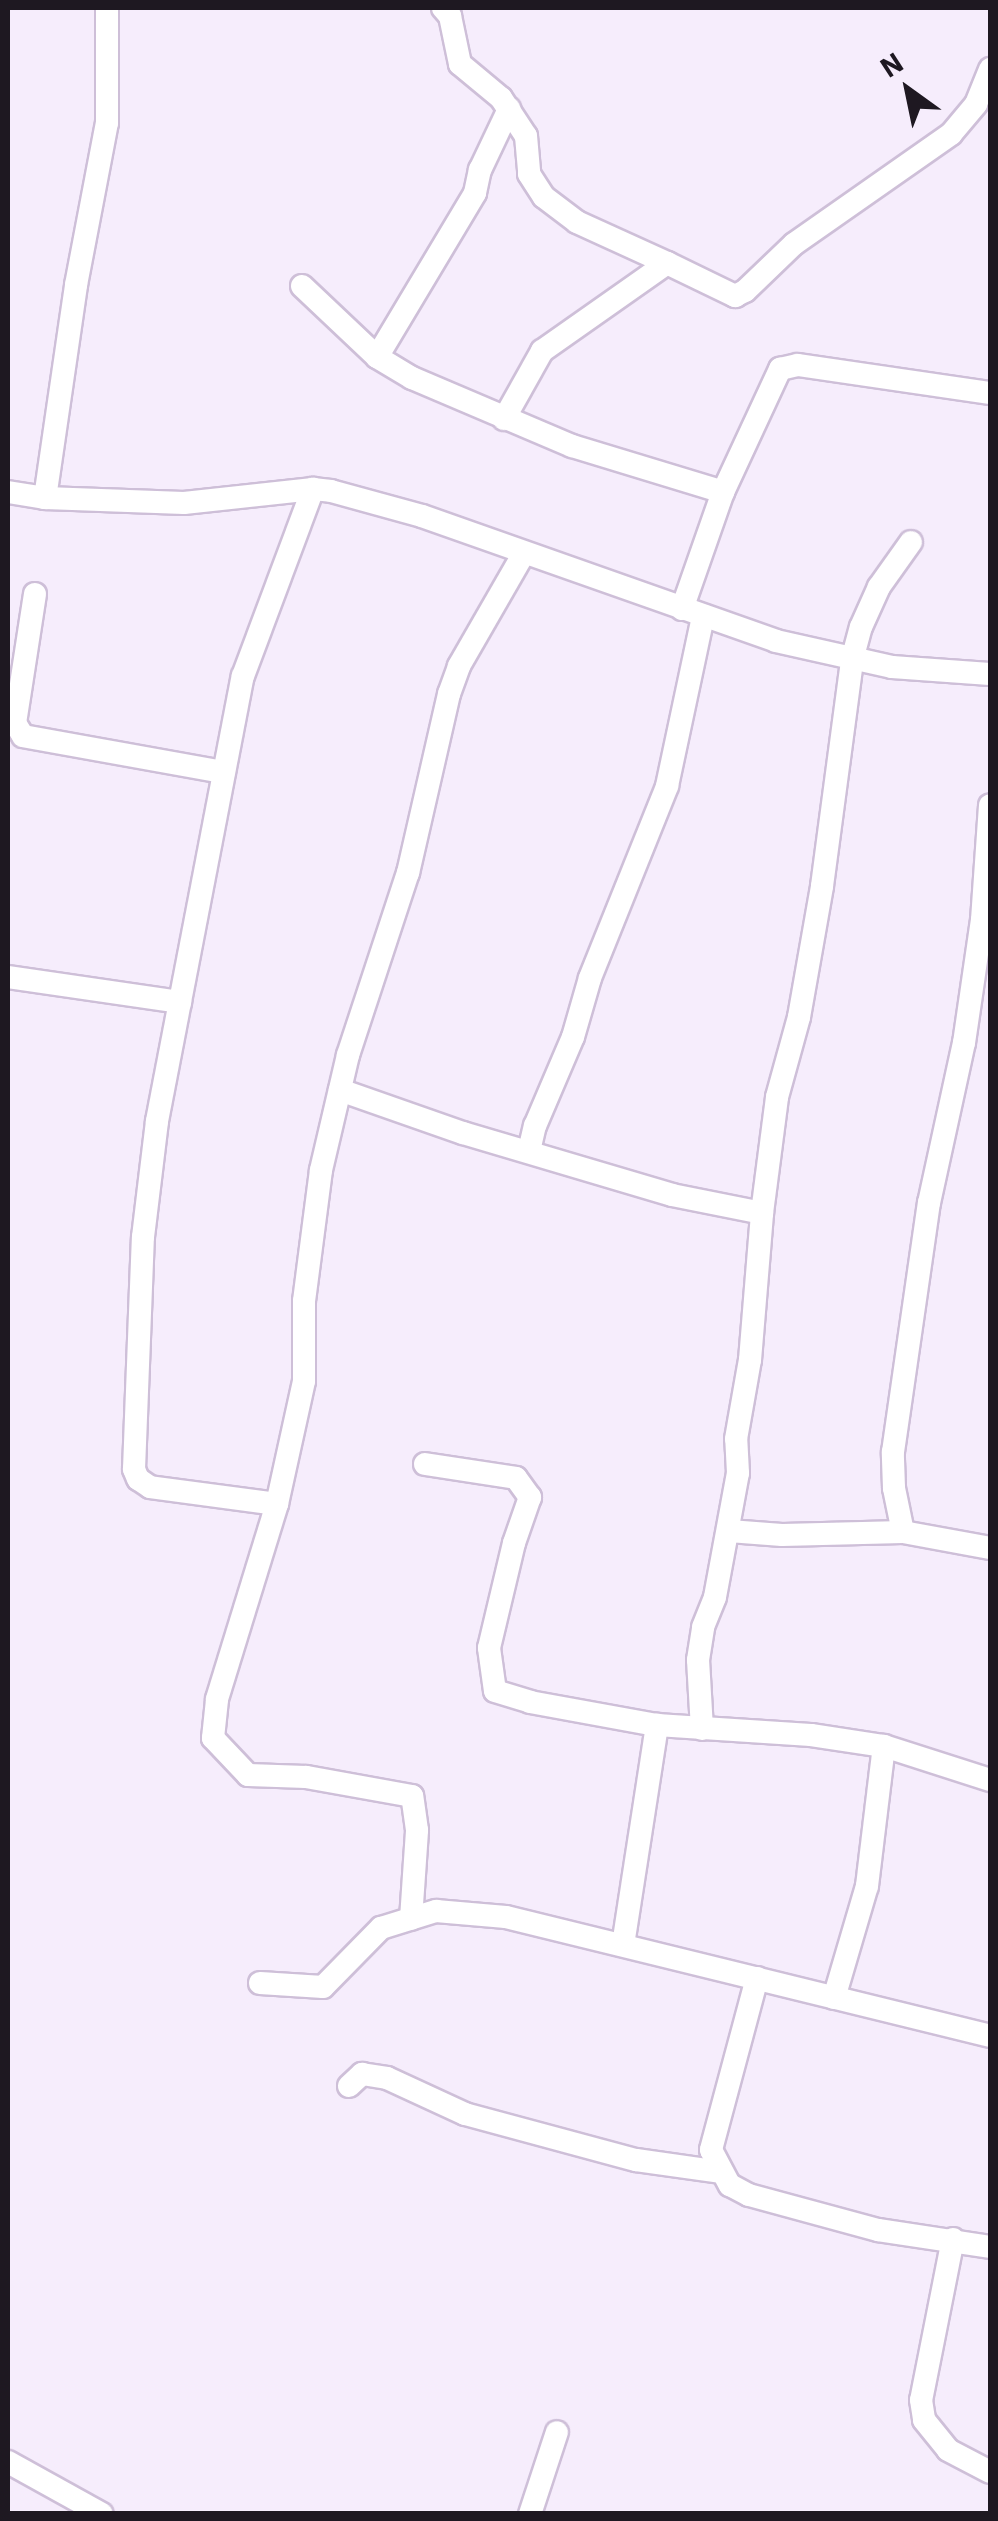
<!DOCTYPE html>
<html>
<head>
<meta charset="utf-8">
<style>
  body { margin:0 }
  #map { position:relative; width:998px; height:2521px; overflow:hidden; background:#f6edfc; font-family:"IBM Plex Sans",sans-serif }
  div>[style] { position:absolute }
  .roads { filter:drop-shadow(2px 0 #cebfd8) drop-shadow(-2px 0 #cebfd8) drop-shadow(0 2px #cebfd8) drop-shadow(0 -2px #cebfd8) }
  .minor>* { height:22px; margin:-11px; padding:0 11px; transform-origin:11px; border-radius:11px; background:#fff }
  span { translate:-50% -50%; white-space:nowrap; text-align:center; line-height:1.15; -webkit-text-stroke:10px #f6edfc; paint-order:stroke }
  .frame { position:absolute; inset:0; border:10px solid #1e1821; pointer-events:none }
  .north { position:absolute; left:858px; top:40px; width:100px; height:100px; -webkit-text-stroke:8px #f6edfc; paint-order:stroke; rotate:327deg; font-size:28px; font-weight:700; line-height:40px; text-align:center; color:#1e1821 }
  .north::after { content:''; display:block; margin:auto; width:35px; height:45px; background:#1e1821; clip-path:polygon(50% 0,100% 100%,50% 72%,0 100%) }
</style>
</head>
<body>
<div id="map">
  <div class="roads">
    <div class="minor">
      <i style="left:443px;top:8px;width:11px;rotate:49deg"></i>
      <i style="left:450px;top:16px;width:49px;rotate:78.2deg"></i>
      <i style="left:460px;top:64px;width:53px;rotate:39.7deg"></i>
      <i style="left:501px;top:98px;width:45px;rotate:56.7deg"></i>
      <i style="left:526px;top:136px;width:38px;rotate:85deg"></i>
      <i style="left:529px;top:174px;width:27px;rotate:57deg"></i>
      <i style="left:544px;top:197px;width:41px;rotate:37.1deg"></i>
      <i style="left:577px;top:222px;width:99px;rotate:24.5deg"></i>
      <i style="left:302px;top:286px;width:103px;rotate:43.4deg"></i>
      <i style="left:377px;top:357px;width:41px;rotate:31deg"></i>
      <i style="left:412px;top:378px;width:174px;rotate:23deg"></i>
      <i style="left:572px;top:446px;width:158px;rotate:16.9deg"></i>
      <i style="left:377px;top:357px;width:191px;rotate:-59.1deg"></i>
      <i style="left:475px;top:193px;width:24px;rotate:-78deg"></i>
      <i style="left:480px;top:170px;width:68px;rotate:-64.6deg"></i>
      <i style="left:504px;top:419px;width:78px;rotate:-60.8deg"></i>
      <i style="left:542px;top:351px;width:153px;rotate:-35.1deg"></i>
      <i style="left:667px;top:263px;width:76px;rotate:25.9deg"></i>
      <i style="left:735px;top:296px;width:11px;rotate:-27deg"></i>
      <i style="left:745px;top:291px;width:68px;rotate:-43.8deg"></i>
      <i style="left:794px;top:244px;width:192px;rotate:-35deg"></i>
      <i style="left:951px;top:134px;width:39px;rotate:-50deg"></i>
      <i style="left:976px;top:104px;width:38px;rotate:-68deg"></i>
      <i style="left:8px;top:492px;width:37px;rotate:9deg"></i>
      <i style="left:45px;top:498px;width:139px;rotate:2.1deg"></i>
      <i style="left:184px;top:503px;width:130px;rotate:-6.2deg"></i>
      <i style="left:313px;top:489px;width:18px;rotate:6deg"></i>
      <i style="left:331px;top:491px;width:94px;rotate:15.4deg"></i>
      <i style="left:422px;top:516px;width:375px;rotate:19.4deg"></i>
      <i style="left:776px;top:641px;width:119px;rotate:12.6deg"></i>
      <i style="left:892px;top:667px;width:98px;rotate:4.1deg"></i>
      <i style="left:45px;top:498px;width:215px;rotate:-81.7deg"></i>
      <i style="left:76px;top:285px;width:165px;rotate:-79.2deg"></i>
      <i style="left:107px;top:123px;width:115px;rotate:-90deg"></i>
      <i style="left:35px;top:594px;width:131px;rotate:98.8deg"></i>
      <i style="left:15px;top:723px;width:15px;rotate:58deg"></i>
      <i style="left:23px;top:736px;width:204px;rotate:10.2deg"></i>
      <i style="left:682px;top:609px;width:124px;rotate:-70.7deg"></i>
      <i style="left:723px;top:492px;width:136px;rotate:-65.1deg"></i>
      <i style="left:780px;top:369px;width:18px;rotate:-13deg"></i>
      <i style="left:798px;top:365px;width:194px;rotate:8.3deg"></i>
      <i style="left:8px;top:977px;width:174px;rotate:8.3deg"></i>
      <i style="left:340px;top:1090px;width:130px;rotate:19.3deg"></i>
      <i style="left:463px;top:1133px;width:218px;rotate:16.5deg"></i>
      <i style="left:672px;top:1195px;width:92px;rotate:11.3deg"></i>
      <i style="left:529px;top:1151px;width:26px;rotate:-77deg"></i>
      <i style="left:535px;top:1126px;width:97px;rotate:-66.9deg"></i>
      <i style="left:573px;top:1037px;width:61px;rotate:-73.9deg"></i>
      <i style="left:590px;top:978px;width:207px;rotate:-68.1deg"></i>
      <i style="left:667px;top:786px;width:174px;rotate:-78deg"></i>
      <i style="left:425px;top:1464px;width:92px;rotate:8.7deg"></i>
      <i style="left:516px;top:1478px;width:24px;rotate:54deg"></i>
      <i style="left:530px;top:1497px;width:49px;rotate:109.2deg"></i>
      <i style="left:514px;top:1543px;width:108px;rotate:103.4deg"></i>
      <i style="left:489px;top:1648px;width:43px;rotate:82.1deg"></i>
      <i style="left:495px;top:1691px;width:37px;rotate:17deg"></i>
      <i style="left:530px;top:1702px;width:129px;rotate:10.3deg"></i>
      <i style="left:657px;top:1725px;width:154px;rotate:3.7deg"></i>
      <i style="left:811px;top:1735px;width:74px;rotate:8.6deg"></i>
      <i style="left:884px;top:1746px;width:111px;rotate:17.8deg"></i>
      <i style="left:277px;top:1504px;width:128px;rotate:-172.4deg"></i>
      <i style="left:150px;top:1487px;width:14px;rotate:-146deg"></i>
      <i style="left:138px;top:1479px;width:11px;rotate:-112deg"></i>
      <i style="left:134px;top:1469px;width:232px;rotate:-87.8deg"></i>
      <i style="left:143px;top:1237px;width:117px;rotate:-83.1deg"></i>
      <i style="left:157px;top:1121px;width:453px;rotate:-79.1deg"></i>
      <i style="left:243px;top:676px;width:200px;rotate:-69.5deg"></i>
      <i style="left:729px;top:1531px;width:53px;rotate:4.3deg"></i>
      <i style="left:782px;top:1535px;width:121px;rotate:-1.4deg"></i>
      <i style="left:903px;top:1532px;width:88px;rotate:10.4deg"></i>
      <i style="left:903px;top:1532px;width:45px;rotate:-101.6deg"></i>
      <i style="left:894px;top:1488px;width:36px;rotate:-92deg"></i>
      <i style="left:893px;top:1452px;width:252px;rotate:-81.8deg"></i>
      <i style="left:929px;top:1203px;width:164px;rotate:-77.7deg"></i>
      <i style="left:964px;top:1043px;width:124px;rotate:-81.7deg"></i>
      <i style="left:982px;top:920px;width:115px;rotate:-86deg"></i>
      <i style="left:702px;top:1729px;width:69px;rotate:-93.3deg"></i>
      <i style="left:698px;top:1660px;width:33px;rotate:-81deg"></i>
      <i style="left:703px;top:1627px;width:32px;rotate:-68deg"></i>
      <i style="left:715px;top:1597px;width:126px;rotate:-79.5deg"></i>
      <i style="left:738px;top:1473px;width:34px;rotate:-93deg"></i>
      <i style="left:736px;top:1439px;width:80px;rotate:-80deg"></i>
      <i style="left:750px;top:1360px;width:147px;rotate:-85.3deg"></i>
      <i style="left:762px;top:1213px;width:117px;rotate:-82.6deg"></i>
      <i style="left:777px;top:1097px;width:83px;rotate:-74.6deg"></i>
      <i style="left:799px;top:1017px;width:133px;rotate:-80deg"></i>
      <i style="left:822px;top:886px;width:228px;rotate:-82.4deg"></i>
      <i style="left:852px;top:660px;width:34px;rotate:-75deg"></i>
      <i style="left:861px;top:627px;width:44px;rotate:-65.8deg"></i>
      <i style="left:879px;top:587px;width:55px;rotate:-54.6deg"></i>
      <i style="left:411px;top:1919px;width:89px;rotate:-86.1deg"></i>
      <i style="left:417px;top:1830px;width:34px;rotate:-98deg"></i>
      <i style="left:412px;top:1796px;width:108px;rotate:-169.8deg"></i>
      <i style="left:306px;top:1777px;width:58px;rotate:-178deg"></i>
      <i style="left:248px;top:1775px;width:51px;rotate:-133.4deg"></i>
      <i style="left:213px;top:1738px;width:39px;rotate:-84deg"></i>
      <i style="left:217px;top:1699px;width:204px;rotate:-72.9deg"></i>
      <i style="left:277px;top:1504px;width:126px;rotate:-77.6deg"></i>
      <i style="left:304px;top:1381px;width:80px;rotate:-90deg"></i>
      <i style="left:304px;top:1301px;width:132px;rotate:-82.6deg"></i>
      <i style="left:321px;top:1170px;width:118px;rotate:-76.8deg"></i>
      <i style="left:348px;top:1055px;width:192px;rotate:-71.8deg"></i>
      <i style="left:408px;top:873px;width:184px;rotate:-77.1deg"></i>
      <i style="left:449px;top:694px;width:30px;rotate:-70deg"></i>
      <i style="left:459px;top:666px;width:130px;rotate:-60.1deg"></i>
      <i style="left:623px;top:1945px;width:223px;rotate:-81.2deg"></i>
      <i style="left:757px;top:1978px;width:178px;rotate:105deg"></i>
      <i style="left:711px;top:2150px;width:40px;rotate:62deg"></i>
      <i style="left:730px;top:2185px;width:21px;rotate:28deg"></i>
      <i style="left:749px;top:2195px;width:134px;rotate:15.2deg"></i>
      <i style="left:878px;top:2230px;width:113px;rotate:8.6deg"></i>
      <i style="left:260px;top:1983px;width:63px;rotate:3.6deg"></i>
      <i style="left:323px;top:1987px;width:83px;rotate:-45.5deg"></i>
      <i style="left:381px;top:1928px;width:58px;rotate:-17.2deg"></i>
      <i style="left:436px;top:1911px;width:70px;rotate:4.9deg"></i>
      <i style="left:506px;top:1917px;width:498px;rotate:13.8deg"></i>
      <i style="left:834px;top:1998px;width:117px;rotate:-73.6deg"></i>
      <i style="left:867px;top:1886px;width:141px;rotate:-83.1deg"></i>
      <i style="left:349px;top:2086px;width:18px;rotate:-43deg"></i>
      <i style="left:362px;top:2074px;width:25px;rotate:9deg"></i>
      <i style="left:387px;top:2078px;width:86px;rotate:24.8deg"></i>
      <i style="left:465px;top:2114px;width:177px;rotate:15.1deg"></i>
      <i style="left:636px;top:2160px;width:85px;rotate:8.1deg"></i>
      <i style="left:953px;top:2239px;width:164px;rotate:101.2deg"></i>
      <i style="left:921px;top:2400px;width:20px;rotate:81deg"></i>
      <i style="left:924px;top:2420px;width:38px;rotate:51deg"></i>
      <i style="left:948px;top:2450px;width:47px;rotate:27.6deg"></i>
      <i style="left:8px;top:2462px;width:107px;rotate:29deg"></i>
      <i style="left:530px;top:2514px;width:86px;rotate:-71.8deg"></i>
    </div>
  </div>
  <div class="frame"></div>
  <div class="north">N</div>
</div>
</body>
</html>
